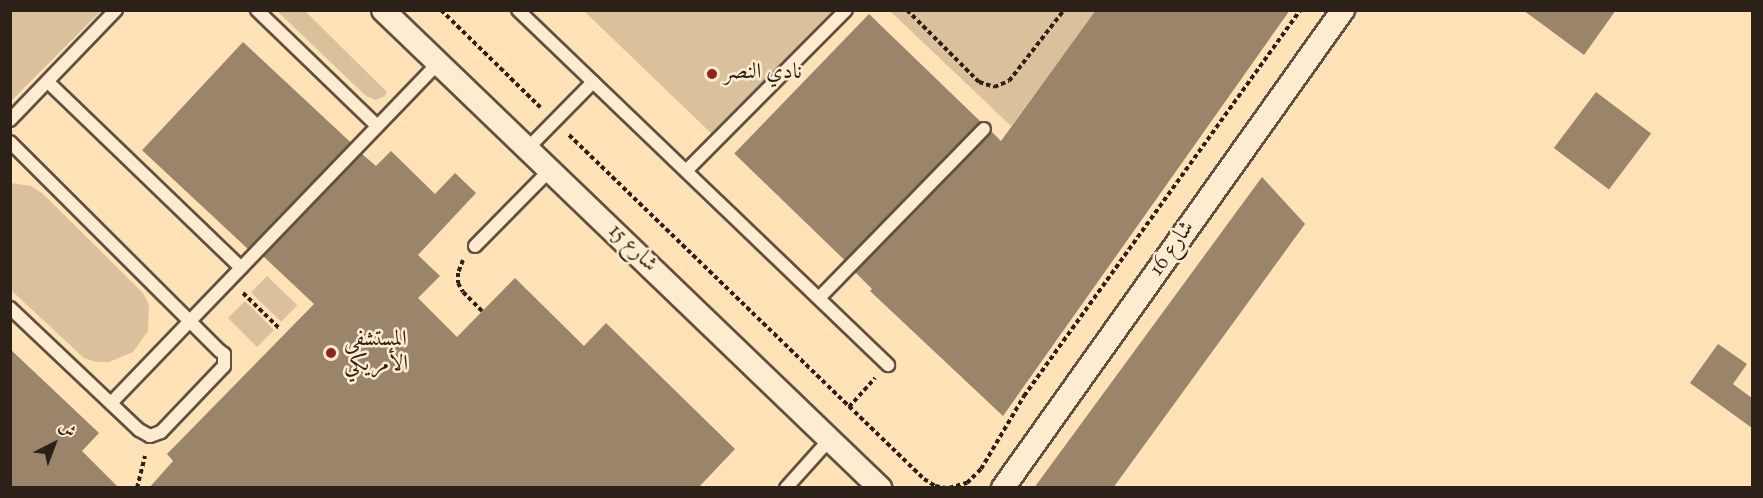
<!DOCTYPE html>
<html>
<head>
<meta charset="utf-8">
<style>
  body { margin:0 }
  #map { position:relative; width:1763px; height:498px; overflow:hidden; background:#ffe2b6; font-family:"Sorts Mill Goudy",Amiri,serif }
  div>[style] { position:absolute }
  .green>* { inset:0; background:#dbc19b; transform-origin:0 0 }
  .building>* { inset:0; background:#9a856a; transform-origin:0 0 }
  .path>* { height:4px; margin-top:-2px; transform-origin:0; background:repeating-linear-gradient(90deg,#2c2118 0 4.5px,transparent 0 7.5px) }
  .roads { filter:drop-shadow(2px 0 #615140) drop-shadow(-2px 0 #615140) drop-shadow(0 2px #615140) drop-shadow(0 -2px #615140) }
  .service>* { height:12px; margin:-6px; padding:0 6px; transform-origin:6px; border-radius:6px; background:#ffecd0 }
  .minor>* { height:22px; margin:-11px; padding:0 11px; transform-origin:11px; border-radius:11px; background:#ffecd0 }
  .dots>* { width:16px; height:16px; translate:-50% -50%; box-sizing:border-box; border:3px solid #ffecd0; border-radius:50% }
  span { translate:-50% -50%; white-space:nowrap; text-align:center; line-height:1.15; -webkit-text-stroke:5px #ffecd0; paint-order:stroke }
  .poi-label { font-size:22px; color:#2c2118 }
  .left { translate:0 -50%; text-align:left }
  .street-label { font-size:22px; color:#2c2118 }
  .frame { position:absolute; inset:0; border:12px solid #2c2118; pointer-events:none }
  .north { position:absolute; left:24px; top:414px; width:60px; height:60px; -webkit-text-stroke:4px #ffecd0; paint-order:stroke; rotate:42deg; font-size:16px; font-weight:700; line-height:24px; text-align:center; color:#2c2118 }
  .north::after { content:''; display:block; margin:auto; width:21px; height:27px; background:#2c2118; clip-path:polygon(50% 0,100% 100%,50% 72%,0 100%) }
</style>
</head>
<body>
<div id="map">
  <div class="green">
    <i style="clip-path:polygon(11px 10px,101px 11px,11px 101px,10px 11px)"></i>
    <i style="clip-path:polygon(277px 11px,305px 11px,387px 92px,385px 96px,376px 100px,366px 96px)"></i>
    <i style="clip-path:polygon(584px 11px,832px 11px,715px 137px)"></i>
    <i style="clip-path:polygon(890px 11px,1096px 11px,1011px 126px)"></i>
    <i style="clip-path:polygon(11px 183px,31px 186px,43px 194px,143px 293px,149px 305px,148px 331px,133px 352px,109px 362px,96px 362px,84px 358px,11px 290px)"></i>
    <i style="left:267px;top:276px;width:42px;height:23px;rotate:44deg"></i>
    <i style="left:245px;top:301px;width:41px;height:24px;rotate:45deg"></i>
  </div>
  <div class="building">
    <i style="clip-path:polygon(1096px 10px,1290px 10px,1003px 416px,870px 291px,872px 289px,855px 272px,992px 132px,1001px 141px)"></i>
    <i style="clip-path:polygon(1523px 10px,1616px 10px,1584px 55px)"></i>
    <i style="left:869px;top:14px;width:156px;height:194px;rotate:44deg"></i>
    <i style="left:243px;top:42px;width:147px;height:148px;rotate:43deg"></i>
    <i style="left:1596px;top:92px;width:69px;height:70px;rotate:37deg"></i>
    <i style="clip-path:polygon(391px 151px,435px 194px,455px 173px,476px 193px,418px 255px,440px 276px,418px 298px,457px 337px,515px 278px,584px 346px,606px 323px,735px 449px,698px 488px,149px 488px,173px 461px,167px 454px,314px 304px,263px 256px,362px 154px,376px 166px)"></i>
    <i style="clip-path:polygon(1262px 177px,1305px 224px,1113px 488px,1034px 488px)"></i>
    <i style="clip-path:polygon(1718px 344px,1747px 364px,1733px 384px,1752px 398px,1752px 428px,1690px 383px)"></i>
    <i style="clip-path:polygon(10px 349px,99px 433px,82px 451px,119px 488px,10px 488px)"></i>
  </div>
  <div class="path">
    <i style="left:441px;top:10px;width:139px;rotate:44.4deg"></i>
    <i style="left:907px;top:10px;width:102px;rotate:45deg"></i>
    <i style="left:979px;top:82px;width:16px;rotate:18deg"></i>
    <i style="left:994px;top:87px;width:16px;rotate:-22deg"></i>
    <i style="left:1009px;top:81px;width:90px;rotate:-52.2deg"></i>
    <i style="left:990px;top:10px;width:2px"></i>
    <i style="left:569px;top:135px;width:494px;rotate:44.1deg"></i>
    <i style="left:924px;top:479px;width:13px;rotate:32deg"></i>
    <i style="left:935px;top:486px;width:11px;rotate:10deg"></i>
    <i style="left:463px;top:260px;width:14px;rotate:111deg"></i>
    <i style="left:458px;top:273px;width:10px;rotate:90deg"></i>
    <i style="left:458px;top:283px;width:10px;rotate:61deg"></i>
    <i style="left:463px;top:292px;width:27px;rotate:45deg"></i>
    <i style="left:243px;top:293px;width:50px;rotate:44.2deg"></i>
    <i style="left:849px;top:407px;width:39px;rotate:-48deg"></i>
    <i style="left:137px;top:488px;width:33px;rotate:-76deg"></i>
    <i style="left:949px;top:488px;width:19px;rotate:-16deg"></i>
    <i style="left:967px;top:483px;width:20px;rotate:-45deg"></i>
    <i style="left:981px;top:469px;width:85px;rotate:-59.5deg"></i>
    <i style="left:1024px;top:396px;width:475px;rotate:-54.4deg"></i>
  </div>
  <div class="roads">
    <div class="service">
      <i style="left:257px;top:10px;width:167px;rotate:44deg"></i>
      <i style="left:518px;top:10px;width:513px;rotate:43.81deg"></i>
      <i style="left:48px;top:82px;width:268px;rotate:43.9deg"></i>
      <i style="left:10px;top:120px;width:153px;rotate:-46.1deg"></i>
      <i style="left:10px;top:142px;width:296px;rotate:44.9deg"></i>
      <i style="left:220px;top:351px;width:5px;rotate:37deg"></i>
      <i style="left:224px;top:354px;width:12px;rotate:90deg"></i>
      <i style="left:224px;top:366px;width:91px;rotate:133.7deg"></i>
      <i style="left:161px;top:432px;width:12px;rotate:160deg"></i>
      <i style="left:150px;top:436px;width:13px;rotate:-151deg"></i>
      <i style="left:139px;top:430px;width:178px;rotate:-136.6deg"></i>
      <i style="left:527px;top:149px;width:94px;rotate:-45.4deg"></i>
      <i style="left:686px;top:171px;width:227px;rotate:-45.2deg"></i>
      <i style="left:475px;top:246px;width:107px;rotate:-45.4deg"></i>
      <i style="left:819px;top:298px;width:236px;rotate:-45.7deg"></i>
      <i style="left:111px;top:403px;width:472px;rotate:-46.1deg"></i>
      <i style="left:786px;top:488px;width:66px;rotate:-48.1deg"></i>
    </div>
    <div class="minor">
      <i style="left:383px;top:10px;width:690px;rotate:43.88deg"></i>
      <i style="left:1003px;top:488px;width:587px;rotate:-54.58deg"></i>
    </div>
  </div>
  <div class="dots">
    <i style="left:712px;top:74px;background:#8f2418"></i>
    <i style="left:331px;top:353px;background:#8f2418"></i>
  </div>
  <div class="poi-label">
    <span class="left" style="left:724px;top:74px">نادي النصر</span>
    <span class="left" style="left:344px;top:353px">المستشفى<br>الأمريكي</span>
  </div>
  <div class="street-label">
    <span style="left:632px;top:249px;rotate:44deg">شارع 15</span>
    <span style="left:1173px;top:249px;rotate:-55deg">شارع 16</span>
  </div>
  <div class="frame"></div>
  <div class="north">ش</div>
</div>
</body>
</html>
